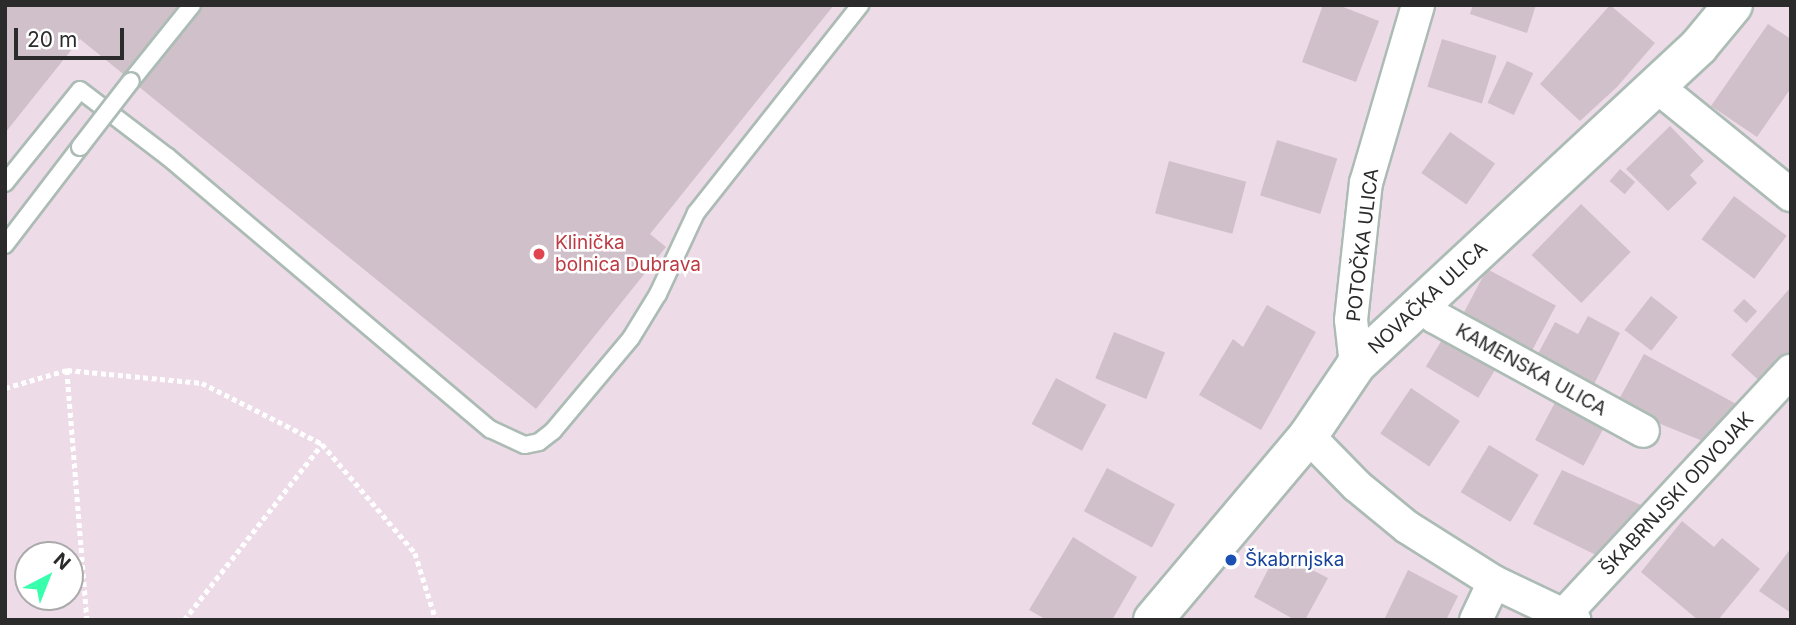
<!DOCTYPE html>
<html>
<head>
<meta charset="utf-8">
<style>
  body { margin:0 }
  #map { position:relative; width:1796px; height:625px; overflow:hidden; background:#eedbe8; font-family:Inter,sans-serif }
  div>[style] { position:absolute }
  .building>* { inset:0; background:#d0c0ca; transform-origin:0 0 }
  .path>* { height:4.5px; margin-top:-2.25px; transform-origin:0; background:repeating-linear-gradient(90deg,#fff 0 5px,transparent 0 8.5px) }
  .roads { filter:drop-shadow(2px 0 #acbcb5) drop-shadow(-2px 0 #acbcb5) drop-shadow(0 2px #acbcb5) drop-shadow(0 -2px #acbcb5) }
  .lane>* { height:16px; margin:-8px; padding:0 8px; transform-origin:8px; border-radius:8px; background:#fff }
  .street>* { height:32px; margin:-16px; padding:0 16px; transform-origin:16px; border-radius:16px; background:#fff }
  .secondary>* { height:38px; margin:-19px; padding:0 19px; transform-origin:19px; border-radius:19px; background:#fff }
  .bridges { filter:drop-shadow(2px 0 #acbcb5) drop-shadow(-2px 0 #acbcb5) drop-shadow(0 2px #acbcb5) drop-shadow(0 -2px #acbcb5) }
  .lane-bridge>* { height:16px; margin:-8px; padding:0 8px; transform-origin:8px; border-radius:8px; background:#fff }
  .dots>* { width:19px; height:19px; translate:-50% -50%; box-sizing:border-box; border:4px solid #fff; border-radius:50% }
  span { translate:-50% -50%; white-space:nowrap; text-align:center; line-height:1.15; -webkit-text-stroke:5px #fff; paint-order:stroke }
  .health-label { font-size:19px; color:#be3a42 }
  .left { translate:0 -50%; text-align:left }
  .street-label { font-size:19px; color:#2b2b2b }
  .transit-label { font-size:19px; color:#164399 }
  .frame { position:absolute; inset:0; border:7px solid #2b2b2b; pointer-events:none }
  .north { position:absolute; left:14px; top:541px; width:70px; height:70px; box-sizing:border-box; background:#fff; border:2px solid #aaa; border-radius:50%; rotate:42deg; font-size:19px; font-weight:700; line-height:28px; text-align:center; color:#2b2b2b }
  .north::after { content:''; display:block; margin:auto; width:24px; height:32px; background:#37ffac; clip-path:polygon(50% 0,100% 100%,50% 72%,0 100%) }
  .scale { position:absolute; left:14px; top:28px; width:110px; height:32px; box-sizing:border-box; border:4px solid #2b2b2b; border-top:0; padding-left:9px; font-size:21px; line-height:24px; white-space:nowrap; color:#2b2b2b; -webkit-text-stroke:5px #fff; paint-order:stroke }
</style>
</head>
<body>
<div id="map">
  <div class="building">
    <i style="clip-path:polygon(5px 5px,834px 5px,650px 234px,666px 247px,536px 409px,80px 39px,5px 133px)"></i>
    <i style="clip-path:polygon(1323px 5px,1338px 5px,1379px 21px,1356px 82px,1302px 62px)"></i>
    <i style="clip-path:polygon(1473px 5px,1536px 5px,1527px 33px,1470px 14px)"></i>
    <i style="clip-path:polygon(1610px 5px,1655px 43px,1617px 87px,1580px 121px,1540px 84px)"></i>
    <i style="clip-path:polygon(1768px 24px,1791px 39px,1791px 88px,1757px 137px,1711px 106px)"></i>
    <i style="left:1442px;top:39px;width:57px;height:50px;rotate:17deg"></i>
    <i style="left:1507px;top:61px;width:29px;height:46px;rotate:25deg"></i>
    <i style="clip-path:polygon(1670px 126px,1704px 161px,1690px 175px,1697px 183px,1668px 211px,1626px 169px)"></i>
    <i style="left:1450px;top:132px;width:55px;height:50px;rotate:35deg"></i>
    <i style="left:1277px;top:140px;width:63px;height:58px;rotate:17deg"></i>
    <i style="left:1169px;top:161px;width:80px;height:54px;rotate:15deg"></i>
    <i style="left:1620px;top:169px;width:20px;height:16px;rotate:41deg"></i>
    <i style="left:1734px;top:196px;width:66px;height:54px;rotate:37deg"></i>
    <i style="left:1581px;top:204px;width:69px;height:71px;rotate:44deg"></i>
    <i style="left:1487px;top:269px;width:78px;height:55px;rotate:28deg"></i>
    <i style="clip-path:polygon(1791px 287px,1791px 357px,1765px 386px,1731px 355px)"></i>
    <i style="left:1651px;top:296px;width:34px;height:43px;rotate:38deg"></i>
    <i style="left:1744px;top:299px;width:18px;height:16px;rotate:43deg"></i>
    <i style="clip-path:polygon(1267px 305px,1316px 332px,1261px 430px,1199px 395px,1233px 339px,1243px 347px)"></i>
    <i style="clip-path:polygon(1588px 316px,1620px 333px,1590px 392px,1533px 363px,1555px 322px,1578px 334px)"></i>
    <i style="left:1114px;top:332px;width:55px;height:50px;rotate:22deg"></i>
    <i style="left:1446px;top:333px;width:61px;height:39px;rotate:31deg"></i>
    <i style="clip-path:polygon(1644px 354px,1742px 407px,1710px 444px,1663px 425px,1618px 401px)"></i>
    <i style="left:1056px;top:378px;width:57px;height:52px;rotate:28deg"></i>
    <i style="left:1411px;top:388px;width:59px;height:55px;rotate:34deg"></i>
    <i style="left:1559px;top:395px;width:55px;height:51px;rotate:28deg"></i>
    <i style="left:1489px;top:445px;width:58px;height:55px;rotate:31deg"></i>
    <i style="left:1107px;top:468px;width:77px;height:49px;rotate:28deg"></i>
    <i style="clip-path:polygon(1562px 470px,1643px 506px,1598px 556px,1533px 524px)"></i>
    <i style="clip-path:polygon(1682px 521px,1714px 547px,1722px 538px,1760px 569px,1718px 620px,1698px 620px,1641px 572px)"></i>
    <i style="clip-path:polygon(1073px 537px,1137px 577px,1112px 620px,1047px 620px,1029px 610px)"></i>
    <i style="clip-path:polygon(1791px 548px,1791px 613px,1759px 591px)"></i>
    <i style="clip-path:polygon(1277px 552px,1328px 578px,1305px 620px,1295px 620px,1254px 597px)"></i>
    <i style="clip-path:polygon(1408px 570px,1458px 596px,1446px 620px,1384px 620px)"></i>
  </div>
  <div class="path">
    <i style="left:67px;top:370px;width:251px;rotate:85.4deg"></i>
    <i style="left:5px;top:388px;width:65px;rotate:-16.2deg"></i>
    <i style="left:67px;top:370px;width:136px;rotate:5.5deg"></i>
    <i style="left:202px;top:383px;width:135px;rotate:26.9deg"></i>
    <i style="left:322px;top:444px;width:143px;rotate:49.5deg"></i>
    <i style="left:415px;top:553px;width:70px;rotate:72.6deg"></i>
    <i style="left:184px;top:620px;width:224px;rotate:-51.9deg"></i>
  </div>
  <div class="roads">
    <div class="lane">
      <i style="left:131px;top:81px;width:97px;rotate:-51.2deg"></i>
      <i style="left:5px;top:183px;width:119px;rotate:-51.1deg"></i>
      <i style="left:80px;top:90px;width:111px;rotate:37.3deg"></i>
      <i style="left:168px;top:157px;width:422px;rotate:40.2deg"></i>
      <i style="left:490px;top:429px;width:38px;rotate:25deg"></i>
      <i style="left:525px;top:445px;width:14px;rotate:-12deg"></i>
      <i style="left:539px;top:442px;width:18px;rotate:-38deg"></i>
      <i style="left:553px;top:431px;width:121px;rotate:-50deg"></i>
      <i style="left:631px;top:338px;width:52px;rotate:-58.5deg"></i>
      <i style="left:658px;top:294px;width:89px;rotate:-64.9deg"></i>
      <i style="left:696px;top:213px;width:265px;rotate:-51.7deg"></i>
      <i style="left:5px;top:245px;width:123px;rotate:-52.6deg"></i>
    </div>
    <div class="street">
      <i style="left:1655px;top:85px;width:175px;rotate:39deg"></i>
      <i style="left:1424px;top:303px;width:18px;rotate:52deg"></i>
      <i style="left:1435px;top:317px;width:237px;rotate:28.7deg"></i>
      <i style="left:1356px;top:365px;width:45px;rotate:-96.3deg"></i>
      <i style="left:1351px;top:320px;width:138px;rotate:-83.8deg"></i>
      <i style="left:1366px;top:183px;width:185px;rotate:-73.7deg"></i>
      <i style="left:1308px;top:436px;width:70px;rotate:45.6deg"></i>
      <i style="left:1357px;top:486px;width:65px;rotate:39.4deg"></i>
      <i style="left:1407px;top:527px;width:103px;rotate:32.3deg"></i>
      <i style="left:1494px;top:582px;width:89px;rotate:25.4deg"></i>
      <i style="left:1563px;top:616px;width:335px;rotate:-47.1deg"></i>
      <i style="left:1476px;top:620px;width:42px;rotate:-64.7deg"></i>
    </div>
    <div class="secondary">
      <i style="left:1153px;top:620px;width:241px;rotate:-49.9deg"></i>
      <i style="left:1308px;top:436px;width:86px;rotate:-55.9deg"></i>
      <i style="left:1356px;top:365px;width:468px;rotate:-42.9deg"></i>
      <i style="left:1699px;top:46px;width:53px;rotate:-50.3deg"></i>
    </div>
  </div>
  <div class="bridges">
    <div class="lane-bridge">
      <i style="left:80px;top:147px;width:83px;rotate:-52.3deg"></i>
    </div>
  </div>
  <div class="dots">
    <i style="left:539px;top:254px;background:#e0444e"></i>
    <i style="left:1231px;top:560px;background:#1a4fb4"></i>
  </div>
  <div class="health-label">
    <span class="left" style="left:555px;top:254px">Klinička<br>bolnica Dubrava</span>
  </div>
  <div class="street-label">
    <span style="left:1363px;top:245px;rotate:-83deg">POTOČKA ULICA</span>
    <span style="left:1428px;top:298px;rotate:-43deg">NOVAČKA ULICA</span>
    <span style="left:1531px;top:370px;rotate:29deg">KAMENSKA ULICA</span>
    <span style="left:1677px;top:494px;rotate:-47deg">ŠKABRNJSKI ODVOJAK</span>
  </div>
  <div class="transit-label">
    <span class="left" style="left:1245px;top:560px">Škabrnjska</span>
  </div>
  <div class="frame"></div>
  <div class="north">N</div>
  <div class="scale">20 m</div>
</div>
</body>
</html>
